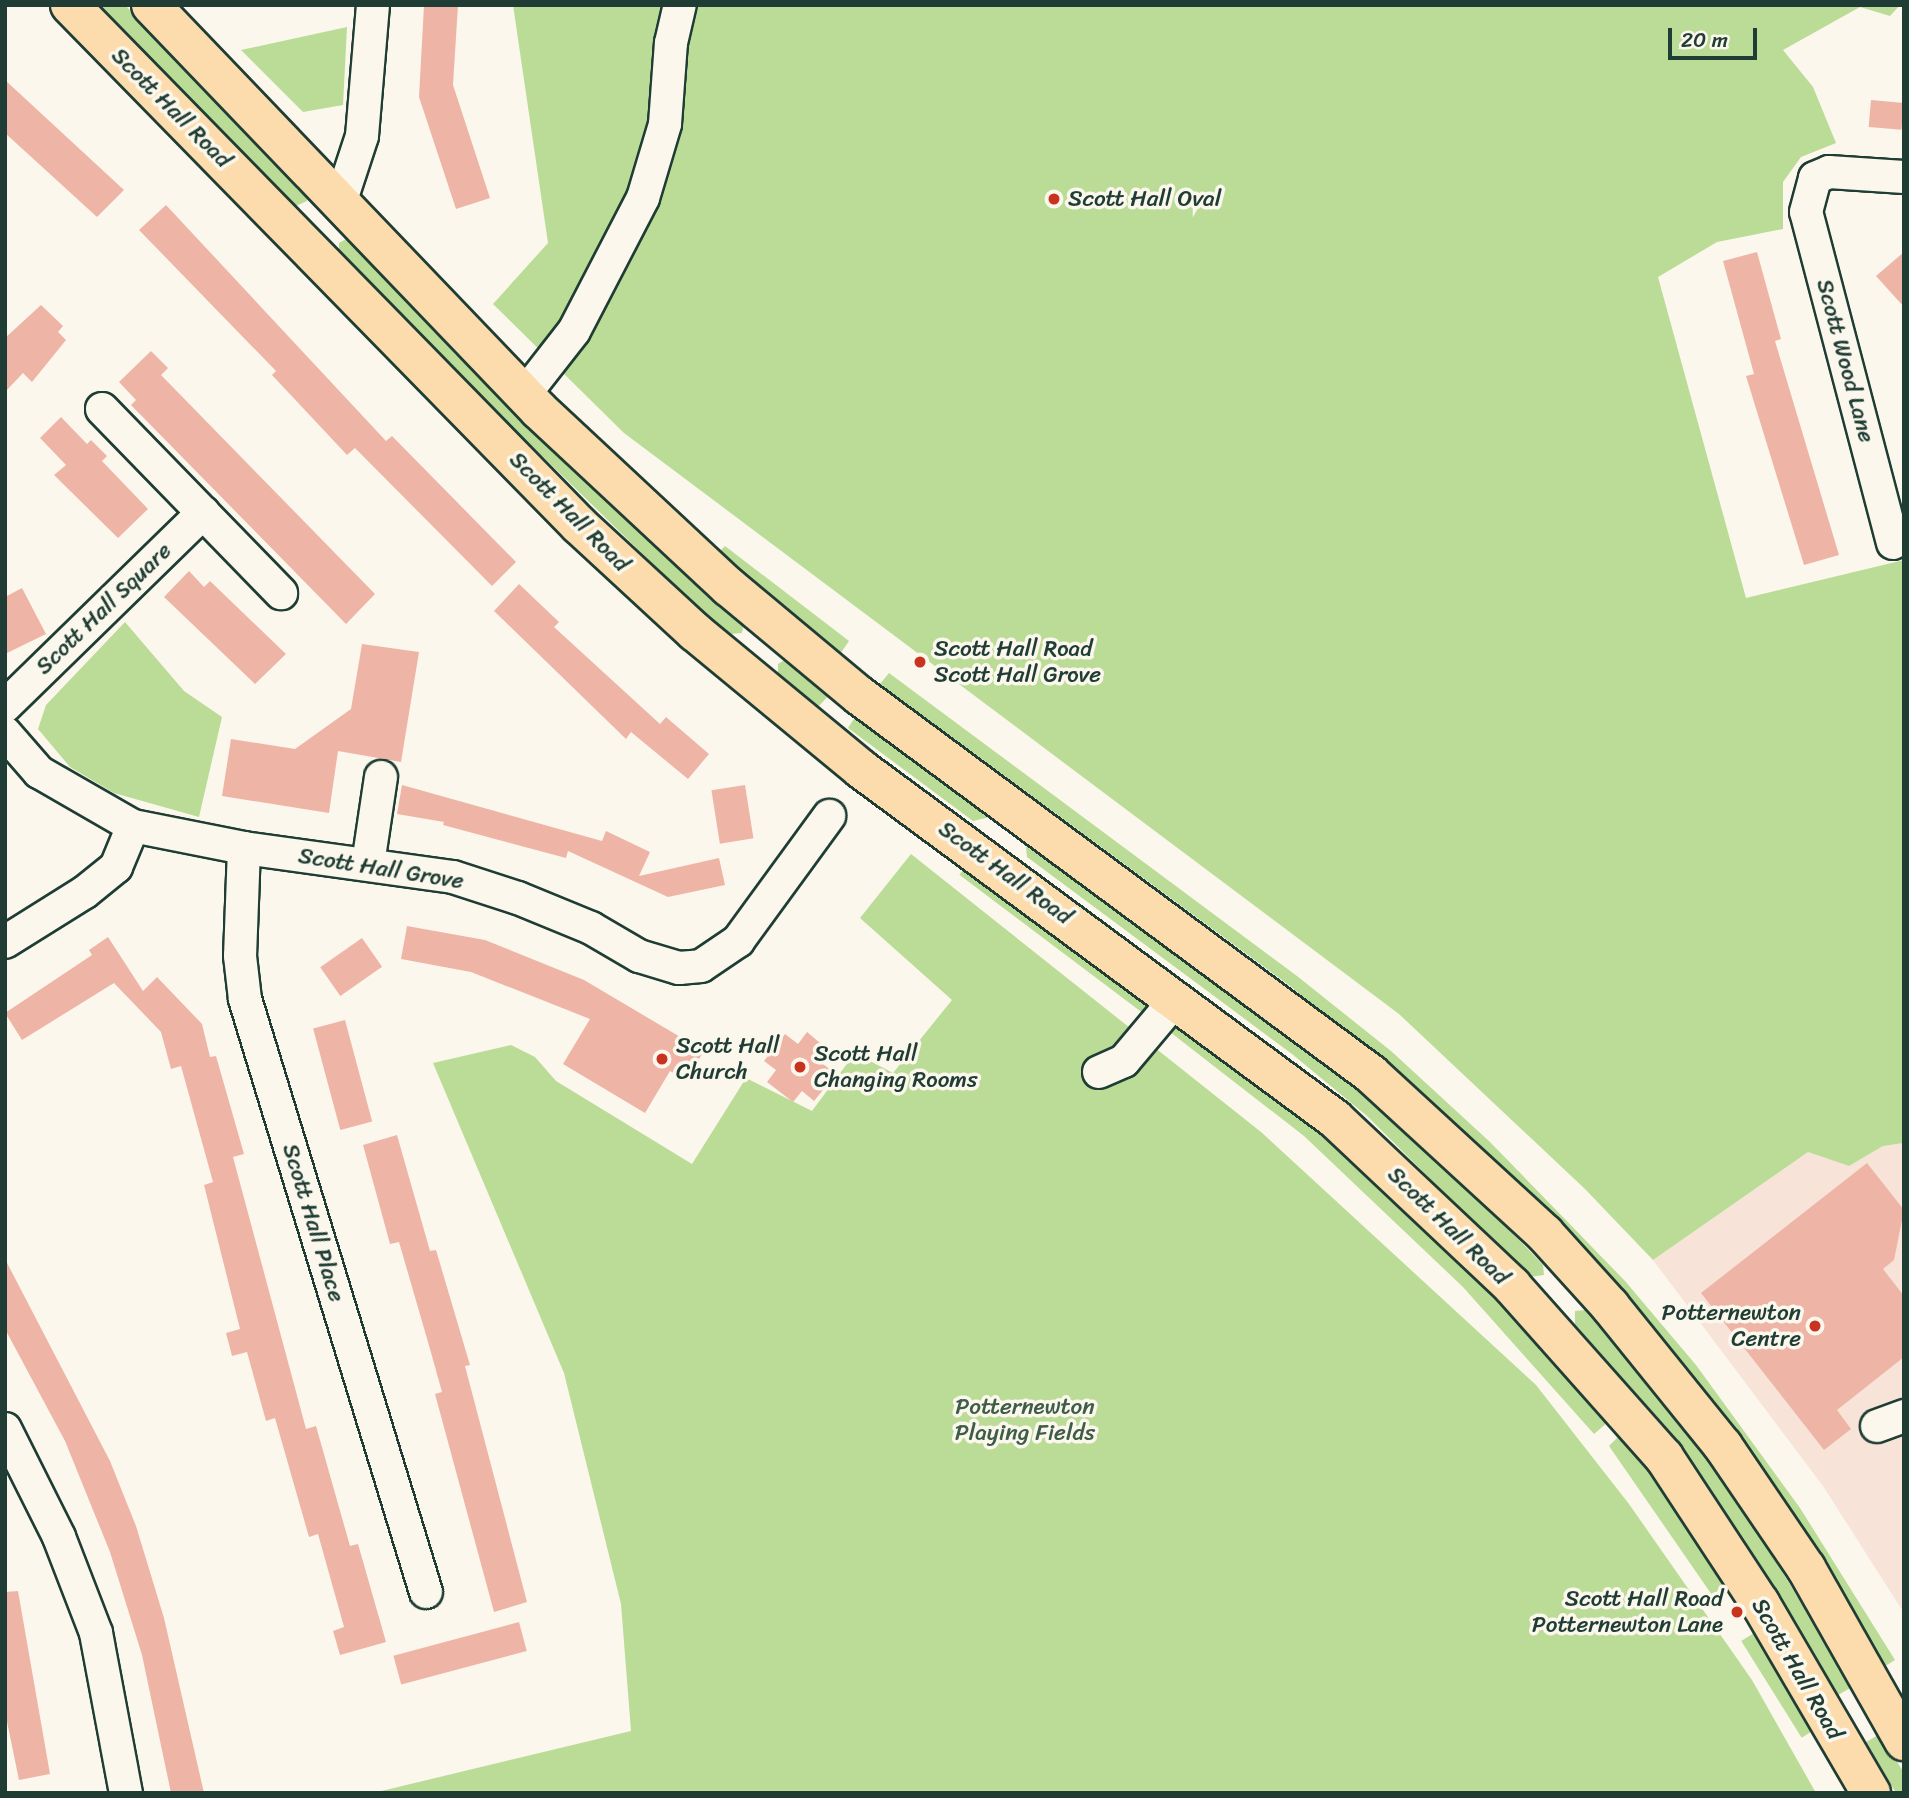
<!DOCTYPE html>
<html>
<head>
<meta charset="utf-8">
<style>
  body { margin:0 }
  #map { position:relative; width:1909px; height:1798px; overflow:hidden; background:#fbf7ec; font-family:Sriracha,sans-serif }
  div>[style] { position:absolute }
  .built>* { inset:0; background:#f7e3d7 }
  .green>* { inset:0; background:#badc96; transform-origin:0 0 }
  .building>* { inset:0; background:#eeb5a7; transform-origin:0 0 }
  .roads { filter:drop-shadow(2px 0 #1f3d34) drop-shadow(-2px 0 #1f3d34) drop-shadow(0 2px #1f3d34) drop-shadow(0 -2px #1f3d34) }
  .minor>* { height:32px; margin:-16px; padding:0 16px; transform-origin:16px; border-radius:16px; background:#fbf7ec }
  .highway>* { height:38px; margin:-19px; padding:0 19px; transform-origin:19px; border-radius:19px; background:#fcdcac }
  .dots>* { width:19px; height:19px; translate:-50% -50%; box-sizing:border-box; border:4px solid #fbf7ec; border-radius:50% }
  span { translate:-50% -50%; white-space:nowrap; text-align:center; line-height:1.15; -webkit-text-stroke:7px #fbf7ec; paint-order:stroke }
  .street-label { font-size:23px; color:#1f3d34 }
  .poi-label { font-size:23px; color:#1f3d34 }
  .left { translate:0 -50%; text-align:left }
  .right { translate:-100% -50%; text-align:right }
  .park-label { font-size:23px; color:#3e5d48 }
  .frame { position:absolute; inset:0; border:7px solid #1f3d34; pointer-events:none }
  .scale { position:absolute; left:1668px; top:28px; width:89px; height:32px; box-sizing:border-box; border:4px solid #1f3d34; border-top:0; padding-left:9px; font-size:21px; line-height:24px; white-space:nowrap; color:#1f3d34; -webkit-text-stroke:5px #fbf7ec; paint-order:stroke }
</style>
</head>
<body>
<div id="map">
  <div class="built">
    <i style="clip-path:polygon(1904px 1143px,1904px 1613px,1823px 1486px,1653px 1260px,1808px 1152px,1849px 1166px,1883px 1146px)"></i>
  </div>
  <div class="green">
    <i style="clip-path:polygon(99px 5px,125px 5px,307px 191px,307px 201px,296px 206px,290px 203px)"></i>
    <i style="clip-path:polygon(513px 5px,1900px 5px,1890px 16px,1860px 7px,1783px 50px,1813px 87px,1836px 143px,1801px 157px,1783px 182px,1783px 229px,1717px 242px,1658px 277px,1746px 598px,1904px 560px,1904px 1143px,1883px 1146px,1849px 1166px,1808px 1152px,1653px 1260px,1585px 1189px,1399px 1014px,624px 433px,493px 304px,548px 243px)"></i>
    <i style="clip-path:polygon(347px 27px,343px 105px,303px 112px,241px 50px)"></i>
    <i style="clip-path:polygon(348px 238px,744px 621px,742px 633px,731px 634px,706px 616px,486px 401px,339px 253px,339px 243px)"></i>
    <i style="clip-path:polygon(725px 546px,849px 641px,840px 654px,718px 553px)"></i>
    <i style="clip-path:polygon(125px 622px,184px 691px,222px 717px,199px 817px,114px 793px,70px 767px,38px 729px,46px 705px)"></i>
    <i style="clip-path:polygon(788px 658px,832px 692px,819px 706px,778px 675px,778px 664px)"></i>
    <i style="clip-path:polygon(889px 673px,1297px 976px,1391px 1051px,1490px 1142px,1625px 1281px,1696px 1365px,1800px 1508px,1895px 1660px,1882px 1668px,1791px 1514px,1384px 1064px,1290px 986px,880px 684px)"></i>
    <i style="clip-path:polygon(859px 711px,990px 810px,990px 817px,973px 821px,848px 728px)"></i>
    <i style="clip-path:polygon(1031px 843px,1379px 1103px,1522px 1243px,1543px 1265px,1544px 1275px,1529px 1277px,1367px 1116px,1292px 1054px,1027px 857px,1026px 847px)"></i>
    <i style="clip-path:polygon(911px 854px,1261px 1132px,1536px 1385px,1629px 1504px,1752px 1680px,1816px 1793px,373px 1793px,631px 1731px,621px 1604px,564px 1373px,433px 1063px,511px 1045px,535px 1057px,556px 1081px,692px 1164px,746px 1078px,812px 1111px,855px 1053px,893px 1073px,952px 1000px,860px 918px)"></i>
    <i style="left:969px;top:862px;width:233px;height:16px;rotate:37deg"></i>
    <i style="clip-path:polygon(1180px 1018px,1312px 1121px,1473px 1272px,1608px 1422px,1594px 1434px,1463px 1287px,1304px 1136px,1170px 1032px)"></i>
    <i style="clip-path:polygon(1586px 1310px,1674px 1409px,1726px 1479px,1852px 1687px,1838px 1695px,1710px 1488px,1661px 1422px,1575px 1324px,1575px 1311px)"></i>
    <i style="clip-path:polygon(1620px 1435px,1677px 1508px,1728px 1585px,1712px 1595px,1609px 1446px)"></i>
    <i style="left:1754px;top:1633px;width:114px;height:15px;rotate:58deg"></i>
    <i style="clip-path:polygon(1880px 1734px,1904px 1773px,1904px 1793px,1896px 1793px,1866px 1742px)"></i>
  </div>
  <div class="building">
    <i style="clip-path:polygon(424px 5px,458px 5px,453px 85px,490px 198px,456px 209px,419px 97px)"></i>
    <i style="clip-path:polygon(5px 80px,124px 190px,97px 217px,5px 133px)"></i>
    <i style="left:1871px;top:100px;width:33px;height:27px;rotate:5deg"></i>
    <i style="clip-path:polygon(166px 205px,386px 441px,392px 436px,516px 562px,492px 586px,355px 448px,347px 455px,272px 375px,276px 371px,139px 230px)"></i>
    <i style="clip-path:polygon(1757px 252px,1781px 339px,1775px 341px,1839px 555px,1804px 565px,1746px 376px,1754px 374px,1723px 261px)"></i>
    <i style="clip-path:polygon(1904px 252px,1904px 307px,1876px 276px)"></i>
    <i style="clip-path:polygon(41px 305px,63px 326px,58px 332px,66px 340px,32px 382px,23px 373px,5px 392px,5px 338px)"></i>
    <i style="clip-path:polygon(151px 351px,168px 368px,161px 375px,375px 594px,346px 624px,131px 405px,136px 400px,119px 382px)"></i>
    <i style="clip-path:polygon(61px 417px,87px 444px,91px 440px,107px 456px,102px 461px,148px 509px,118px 538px,54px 475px,66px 465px,40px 438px)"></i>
    <i style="clip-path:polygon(189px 571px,204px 587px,210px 581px,286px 654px,255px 684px,164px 597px)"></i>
    <i style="clip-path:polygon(519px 584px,559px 622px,554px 627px,660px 724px,666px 717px,709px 754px,688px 779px,631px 732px,626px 739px,494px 611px)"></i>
    <i style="clip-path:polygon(22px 588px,46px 634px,5px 654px,5px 597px)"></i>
    <i style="clip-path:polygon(362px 644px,419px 652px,401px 762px,338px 751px,329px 813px,222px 796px,231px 739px,295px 749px,351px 709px)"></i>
    <i style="clip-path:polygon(402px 785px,602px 841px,606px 831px,650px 852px,639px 876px,719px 858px,725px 885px,668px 897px,568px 851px,566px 858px,443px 825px,444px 822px,397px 814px)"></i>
    <i style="left:745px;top:785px;width:54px;height:34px;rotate:81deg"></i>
    <i style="clip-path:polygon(407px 926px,485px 940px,584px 980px,704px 1051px,686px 1080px,670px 1071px,645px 1113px,563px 1064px,590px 1019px,471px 972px,401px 959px)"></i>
    <i style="clip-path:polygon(108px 937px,143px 991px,157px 977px,202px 1024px,210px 1057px,216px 1056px,244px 1154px,233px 1157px,306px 1429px,316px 1426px,350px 1546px,358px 1544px,386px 1642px,340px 1655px,333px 1631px,344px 1627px,318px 1534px,309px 1537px,275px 1418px,266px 1421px,247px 1352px,232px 1356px,226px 1333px,240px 1329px,204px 1185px,213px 1182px,181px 1066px,171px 1069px,161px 1032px,114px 983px,22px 1040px,5px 1013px,92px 955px,89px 950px)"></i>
    <i style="left:362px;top:938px;width:35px;height:51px;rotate:55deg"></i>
    <i style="left:345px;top:1020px;width:105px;height:33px;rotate:75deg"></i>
    <i style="clip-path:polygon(807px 1032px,832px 1053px,823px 1064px,836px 1074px,814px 1101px,802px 1091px,793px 1102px,767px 1082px,776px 1070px,764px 1061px,785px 1034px,798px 1044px)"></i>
    <i style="clip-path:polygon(397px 1135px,430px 1251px,436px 1250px,470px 1365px,465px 1366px,527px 1602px,494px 1612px,435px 1394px,442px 1392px,430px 1349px,399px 1242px,390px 1244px,363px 1145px)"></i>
    <i style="clip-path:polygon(1867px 1163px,1904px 1210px,1894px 1260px,1883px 1269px,1904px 1296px,1904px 1357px,1837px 1410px,1851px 1429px,1824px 1450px,1701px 1293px)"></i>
    <i style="clip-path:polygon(5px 1259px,110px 1461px,136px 1526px,164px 1618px,204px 1793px,171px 1793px,142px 1655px,110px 1552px,65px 1441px,5px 1329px)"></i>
    <i style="clip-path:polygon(18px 1591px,50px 1774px,19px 1780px,5px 1712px,5px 1592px)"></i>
    <i style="left:519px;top:1622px;width:30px;height:130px;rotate:75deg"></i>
  </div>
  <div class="roads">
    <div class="minor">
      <i style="left:341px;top:200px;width:67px;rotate:-71.8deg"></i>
      <i style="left:362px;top:136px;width:131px;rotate:-85.2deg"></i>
      <i style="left:524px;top:395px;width:81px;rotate:-52deg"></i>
      <i style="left:574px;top:331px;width:150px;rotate:-62.6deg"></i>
      <i style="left:643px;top:198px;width:77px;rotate:-73.4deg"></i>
      <i style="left:665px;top:124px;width:81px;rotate:-85.8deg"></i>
      <i style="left:671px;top:43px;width:39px;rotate:-77deg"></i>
      <i style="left:102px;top:409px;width:257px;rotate:45.8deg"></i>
      <i style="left:1893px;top:543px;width:342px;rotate:-104.7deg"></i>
      <i style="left:1806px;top:212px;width:35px;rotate:-75deg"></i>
      <i style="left:1815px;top:178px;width:15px;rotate:-23deg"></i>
      <i style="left:1829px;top:172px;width:75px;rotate:3.8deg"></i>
      <i style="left:5px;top:706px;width:277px;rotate:-44.3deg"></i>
      <i style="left:5px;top:733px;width:52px;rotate:48.9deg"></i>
      <i style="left:39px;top:772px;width:108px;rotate:29.9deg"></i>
      <i style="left:133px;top:826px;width:113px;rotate:11.2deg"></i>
      <i style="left:244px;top:848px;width:211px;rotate:7.9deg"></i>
      <i style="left:453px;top:877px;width:68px;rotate:17.9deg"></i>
      <i style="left:518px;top:898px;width:79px;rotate:22.3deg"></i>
      <i style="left:591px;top:928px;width:56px;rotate:30.3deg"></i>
      <i style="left:639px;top:956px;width:42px;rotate:16.7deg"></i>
      <i style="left:679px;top:968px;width:22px;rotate:-5deg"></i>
      <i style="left:701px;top:966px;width:45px;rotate:-34deg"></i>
      <i style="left:738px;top:941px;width:155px;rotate:-53.9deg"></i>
      <i style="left:244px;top:848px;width:108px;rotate:92.1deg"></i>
      <i style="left:240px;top:956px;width:43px;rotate:83.4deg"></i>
      <i style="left:245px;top:999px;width:620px;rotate:73.03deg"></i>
      <i style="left:368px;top:864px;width:88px;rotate:-81.5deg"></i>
      <i style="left:5px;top:942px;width:94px;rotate:-32deg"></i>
      <i style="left:85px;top:892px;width:40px;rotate:-39deg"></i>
      <i style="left:116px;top:867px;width:44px;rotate:-67.5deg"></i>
      <i style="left:1099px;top:1072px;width:27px;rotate:-24deg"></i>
      <i style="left:1124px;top:1061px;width:81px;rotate:-50deg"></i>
      <i style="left:1877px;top:1426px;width:29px;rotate:-20deg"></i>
      <i style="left:5px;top:1429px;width:121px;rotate:63.4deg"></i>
      <i style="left:59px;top:1537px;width:103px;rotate:68.9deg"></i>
      <i style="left:96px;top:1633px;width:163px;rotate:79.4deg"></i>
    </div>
    <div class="highway">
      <i style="left:70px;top:5px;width:728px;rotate:45.61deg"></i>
      <i style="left:579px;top:525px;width:158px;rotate:42.7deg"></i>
      <i style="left:695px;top:632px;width:215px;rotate:39.5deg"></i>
      <i style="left:861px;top:769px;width:589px;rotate:36.44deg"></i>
      <i style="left:1335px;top:1119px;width:243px;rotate:43.3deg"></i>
      <i style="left:1512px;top:1286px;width:229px;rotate:48.4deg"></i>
      <i style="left:1664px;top:1457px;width:175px;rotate:56.7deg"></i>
      <i style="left:1760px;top:1603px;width:220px;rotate:59.7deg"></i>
      <i style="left:151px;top:5px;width:561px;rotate:46.23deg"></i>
      <i style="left:539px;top:410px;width:260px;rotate:43deg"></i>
      <i style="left:729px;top:587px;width:170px;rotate:39.8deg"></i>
      <i style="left:860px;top:696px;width:636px;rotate:36.49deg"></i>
      <i style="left:1371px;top:1074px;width:236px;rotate:42.6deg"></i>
      <i style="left:1545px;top:1234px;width:97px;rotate:47.9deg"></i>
      <i style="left:1610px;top:1306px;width:180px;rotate:51.1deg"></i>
      <i style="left:1723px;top:1446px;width:148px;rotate:55.8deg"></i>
      <i style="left:1806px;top:1568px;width:199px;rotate:60.5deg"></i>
    </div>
  </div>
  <div class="dots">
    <i style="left:1054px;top:199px;background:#c8321e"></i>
    <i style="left:920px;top:662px;background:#c8321e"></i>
    <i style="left:662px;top:1059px;background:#c8321e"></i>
    <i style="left:800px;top:1067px;background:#c8321e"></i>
    <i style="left:1815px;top:1326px;background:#c8321e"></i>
    <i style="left:1737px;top:1612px;background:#c8321e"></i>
  </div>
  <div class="street-label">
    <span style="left:171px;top:108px;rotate:45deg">Scott Hall Road</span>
    <span style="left:1845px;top:361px;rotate:75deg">Scott Wood Lane</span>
    <span style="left:569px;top:512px;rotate:45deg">Scott Hall Road</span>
    <span style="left:104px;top:609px;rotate:-44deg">Scott Hall Square</span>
    <span style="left:381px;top:869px;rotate:9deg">Scott Hall Grove</span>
    <span style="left:1005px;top:873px;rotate:36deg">Scott Hall Road</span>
    <span style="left:313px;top:1223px;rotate:73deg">Scott Hall Place</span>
    <span style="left:1448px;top:1226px;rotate:44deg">Scott Hall Road</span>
    <span style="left:1797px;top:1669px;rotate:60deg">Scott Hall Road</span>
  </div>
  <div class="poi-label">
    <span class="left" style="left:1068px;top:199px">Scott Hall Oval</span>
    <span class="left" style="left:934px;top:662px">Scott Hall Road<br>Scott Hall Grove</span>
    <span class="left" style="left:676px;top:1059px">Scott Hall<br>Church</span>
    <span class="left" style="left:814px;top:1067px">Scott Hall<br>Changing Rooms</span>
    <span class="right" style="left:1801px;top:1326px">Potternewton<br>Centre</span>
    <span class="right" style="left:1723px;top:1612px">Scott Hall Road<br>Potternewton Lane</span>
  </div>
  <div class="park-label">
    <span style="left:1025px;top:1420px">Potternewton<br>Playing Fields</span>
  </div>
  <div class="frame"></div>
  <div class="scale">20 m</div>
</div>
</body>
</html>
